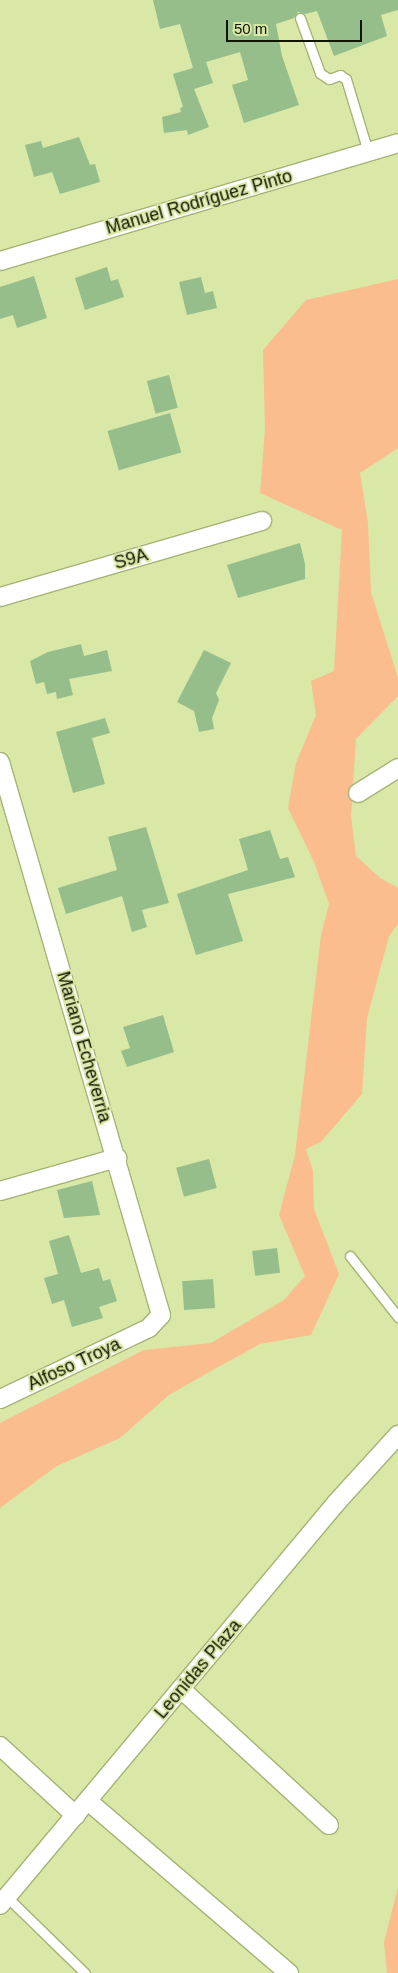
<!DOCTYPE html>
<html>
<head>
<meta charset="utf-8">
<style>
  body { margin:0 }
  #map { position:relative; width:398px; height:1973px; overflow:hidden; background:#d9e7a7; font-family:Helvetica,sans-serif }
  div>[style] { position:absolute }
  .green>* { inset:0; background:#fbbd8d }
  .building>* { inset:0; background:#96be8a; transform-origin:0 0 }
  .roads { filter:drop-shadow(1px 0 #a6b375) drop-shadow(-1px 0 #a6b375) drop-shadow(0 1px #a6b375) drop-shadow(0 -1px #a6b375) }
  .lane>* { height:9px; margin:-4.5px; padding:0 4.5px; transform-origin:4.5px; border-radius:4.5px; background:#fff }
  .street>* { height:18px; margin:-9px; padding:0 9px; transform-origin:9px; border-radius:9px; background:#fff }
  span { translate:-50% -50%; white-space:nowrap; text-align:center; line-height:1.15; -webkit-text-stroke:4px #d9e7a7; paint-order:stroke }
  .street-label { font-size:18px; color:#111500 }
  .scale { position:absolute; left:226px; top:20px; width:136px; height:22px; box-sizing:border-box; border:2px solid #111500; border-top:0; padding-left:6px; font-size:15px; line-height:18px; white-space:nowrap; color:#111500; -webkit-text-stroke:4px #d9e7a7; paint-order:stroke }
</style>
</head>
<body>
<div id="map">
  <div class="green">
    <i style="clip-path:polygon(398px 279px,398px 448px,360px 473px,368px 523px,371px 592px,398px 678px,398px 696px,356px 739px,351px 816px,356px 856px,380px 878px,398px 888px,398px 924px,389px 936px,367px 1018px,362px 1094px,321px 1142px,306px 1149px,313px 1171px,314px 1209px,339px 1274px,311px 1335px,260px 1344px,211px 1371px,169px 1395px,120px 1438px,57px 1466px,0 1508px,0 1423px,144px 1350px,211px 1343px,284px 1300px,305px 1276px,279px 1215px,295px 1155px,321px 935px,329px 904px,314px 862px,288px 808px,296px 763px,316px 715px,311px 681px,334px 671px,342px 530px,260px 493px,265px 429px,263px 350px,306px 300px)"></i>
    <i style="clip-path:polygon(398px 1887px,398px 1973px,387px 1973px,384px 1942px)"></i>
  </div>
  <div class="building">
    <i style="clip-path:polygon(153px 0,398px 0,398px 10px,381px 15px,387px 36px,334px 56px,317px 11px,305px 14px,298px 12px,294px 18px,276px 24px,282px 56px,299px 105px,244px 123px,232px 85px,248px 80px,240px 52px,206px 62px,213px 83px,194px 89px,209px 127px,188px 135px,187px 130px,164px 133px,162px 117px,181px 112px,180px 108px,183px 107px,173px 74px,193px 68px,180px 24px,160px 29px)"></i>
    <i style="clip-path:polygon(79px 137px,90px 165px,95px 164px,100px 182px,60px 194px,52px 172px,34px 177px,25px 145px,41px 141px,43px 148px)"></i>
    <i style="clip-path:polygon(107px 267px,111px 281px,118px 279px,124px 297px,85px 310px,75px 278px)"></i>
    <i style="clip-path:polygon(34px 276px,47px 318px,17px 328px,13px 315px,0 319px,0 287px)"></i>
    <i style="clip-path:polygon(201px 277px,205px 293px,213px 291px,217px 308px,187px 315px,179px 282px)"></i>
    <i style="left:169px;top:375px;width:34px;height:23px;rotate:75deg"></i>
    <i style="left:170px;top:413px;width:41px;height:65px;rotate:74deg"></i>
    <i style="clip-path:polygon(300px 543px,305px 564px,305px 579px,238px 598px,227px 565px)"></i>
    <i style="clip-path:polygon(81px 644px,84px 656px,107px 650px,112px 671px,69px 679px,73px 695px,57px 699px,56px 692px,47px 694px,44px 682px,36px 684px,30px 661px,48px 652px)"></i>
    <i style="clip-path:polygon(204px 650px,231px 663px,216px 693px,219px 700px,212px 718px,214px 729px,199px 732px,194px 711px,177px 702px)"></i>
    <i style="clip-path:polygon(105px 718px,110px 733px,92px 738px,105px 784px,73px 793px,56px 732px)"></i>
    <i style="clip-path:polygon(146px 827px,169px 903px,142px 910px,147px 927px,132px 932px,122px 896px,66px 914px,58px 888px,117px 870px,108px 837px)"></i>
    <i style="clip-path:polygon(270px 830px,280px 859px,288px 857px,295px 877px,228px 894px,243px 941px,196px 955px,177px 894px,248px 870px,239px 839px)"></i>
    <i style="clip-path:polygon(163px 1015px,174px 1052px,127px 1067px,121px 1051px,130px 1048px,123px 1027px)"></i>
    <i style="left:209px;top:1159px;width:30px;height:34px;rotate:75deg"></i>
    <i style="clip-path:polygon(92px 1181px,100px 1215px,64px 1218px,57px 1190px)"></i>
    <i style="clip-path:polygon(69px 1235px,81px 1273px,99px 1268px,103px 1281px,110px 1279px,117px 1301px,99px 1307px,103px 1318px,72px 1327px,64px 1300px,52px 1304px,44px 1278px,58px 1274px,49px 1241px)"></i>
    <i style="left:277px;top:1248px;width:25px;height:25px;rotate:83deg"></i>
    <i style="left:213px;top:1279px;width:29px;height:31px;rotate:86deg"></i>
  </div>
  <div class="roads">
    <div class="lane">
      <i style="left:300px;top:18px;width:59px;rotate:70deg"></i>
      <i style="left:320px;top:73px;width:11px;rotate:34deg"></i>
      <i style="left:329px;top:79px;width:12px;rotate:-20deg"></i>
      <i style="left:340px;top:75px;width:7px;rotate:34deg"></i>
      <i style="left:346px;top:79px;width:76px;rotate:73.2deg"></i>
      <i style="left:350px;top:1256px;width:78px;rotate:51.8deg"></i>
      <i style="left:7px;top:1897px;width:109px;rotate:44.3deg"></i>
    </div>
    <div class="street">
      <i style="left:0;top:261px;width:415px;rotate:-16.5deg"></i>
      <i style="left:0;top:597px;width:273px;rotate:-16.2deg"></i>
      <i style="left:0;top:762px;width:576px;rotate:73.77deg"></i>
      <i style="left:161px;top:1315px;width:18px;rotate:133deg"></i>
      <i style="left:149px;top:1328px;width:165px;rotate:154.5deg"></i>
      <i style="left:358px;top:793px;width:47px;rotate:-32deg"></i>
      <i style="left:0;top:1191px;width:122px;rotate:-15.8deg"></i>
      <i style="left:181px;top:1689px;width:201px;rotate:42.6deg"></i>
      <i style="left:0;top:1746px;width:103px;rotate:42.6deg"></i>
      <i style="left:88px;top:1801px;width:265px;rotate:40.6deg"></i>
      <i style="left:0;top:1905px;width:525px;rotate:-50.1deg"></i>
      <i style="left:337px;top:1502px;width:91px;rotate:-47.7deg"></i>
    </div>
  </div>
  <div class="street-label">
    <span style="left:199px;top:202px;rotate:-16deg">Manuel Rodríguez Pinto</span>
    <span style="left:131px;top:559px;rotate:-16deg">S9A</span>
    <span style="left:84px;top:1047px;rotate:74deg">Mariano Echeverria</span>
    <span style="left:74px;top:1364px;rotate:-25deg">Alfoso Troya</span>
    <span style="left:198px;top:1669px;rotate:-50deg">Leonidas Plaza</span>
  </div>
  <div class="scale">50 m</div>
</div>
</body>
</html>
